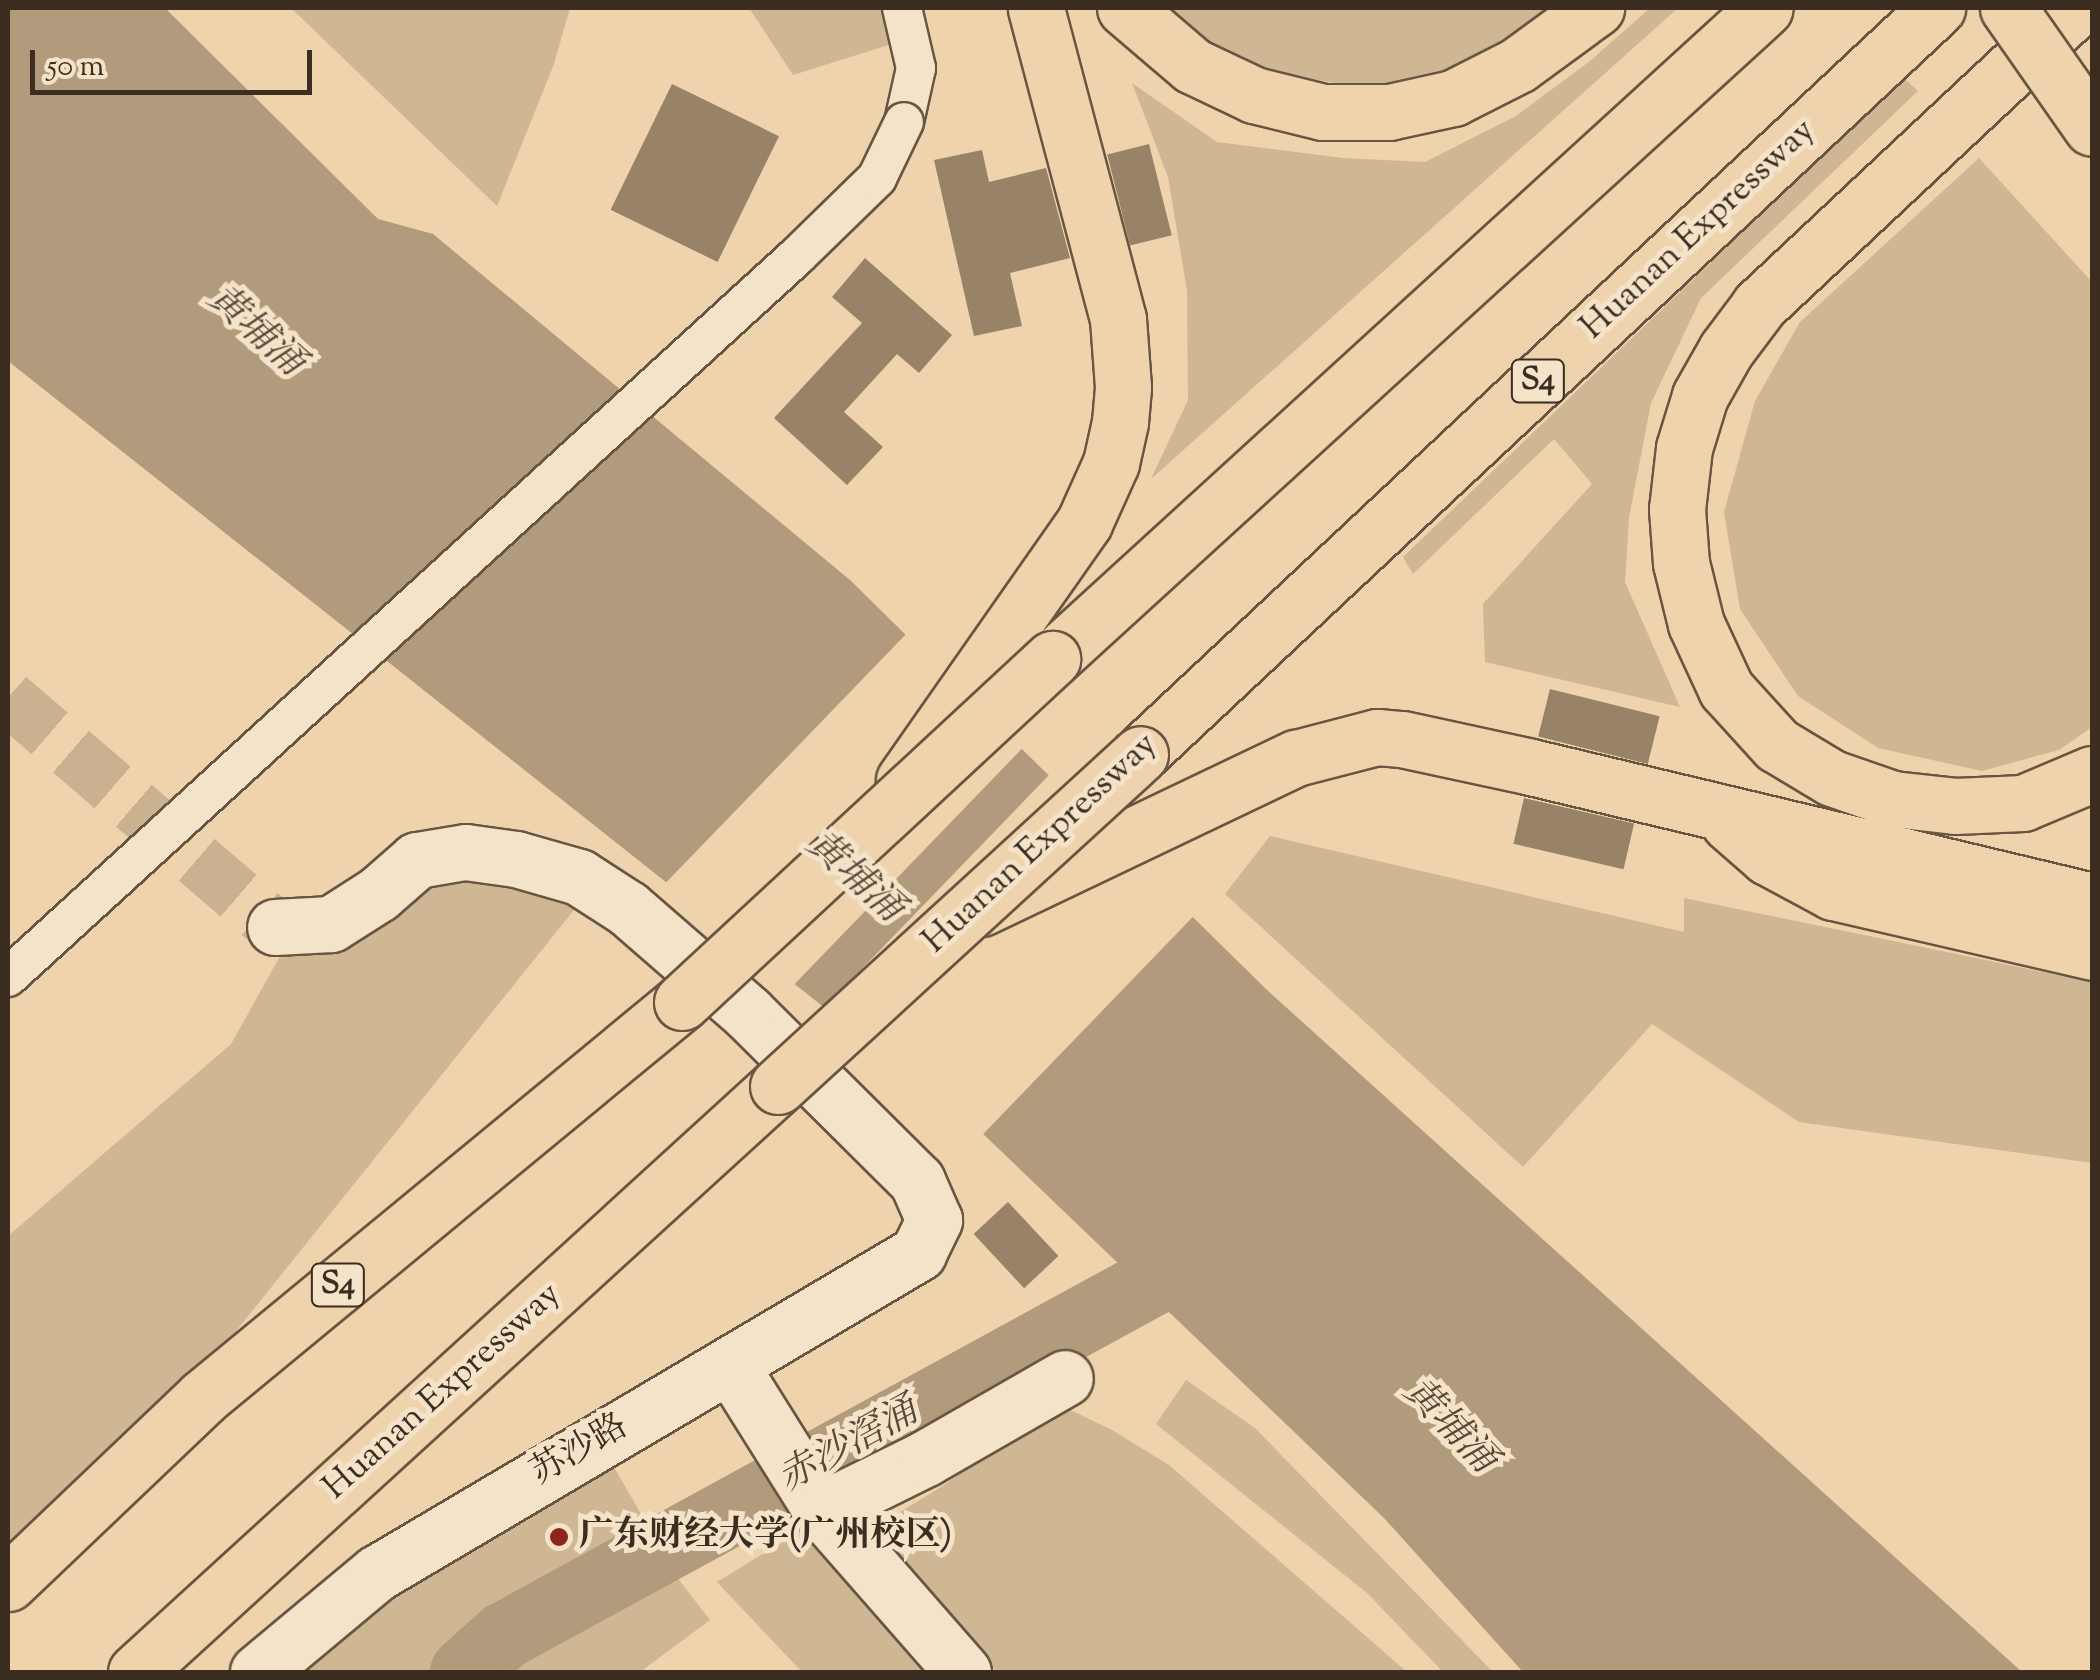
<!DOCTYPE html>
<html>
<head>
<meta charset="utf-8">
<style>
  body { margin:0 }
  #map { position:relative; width:2100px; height:1680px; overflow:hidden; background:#eed3ac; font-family:"Sorts Mill Goudy","Noto Serif SC",serif }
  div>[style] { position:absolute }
  .green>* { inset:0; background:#d0b794 }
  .water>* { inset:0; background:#b19b7c }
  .pier>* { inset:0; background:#eed3ac; transform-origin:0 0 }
  .river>* { height:68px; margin:-34px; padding:0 34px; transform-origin:34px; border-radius:34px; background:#b19b7c }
  .building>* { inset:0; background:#988368; transform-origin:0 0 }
  .secondary-tunnel>* { height:55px; margin-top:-27.5px; transform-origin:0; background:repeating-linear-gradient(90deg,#cab290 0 55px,transparent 0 83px) }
  .roads { filter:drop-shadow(2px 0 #685642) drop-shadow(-2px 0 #685642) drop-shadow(0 2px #685642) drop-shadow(0 -2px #685642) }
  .street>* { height:38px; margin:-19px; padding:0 19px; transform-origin:19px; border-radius:19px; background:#f4e2c9 }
  .secondary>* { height:55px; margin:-27.5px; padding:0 27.5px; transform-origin:27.5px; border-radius:27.5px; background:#f4e2c9 }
  .highway>* { height:55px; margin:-27.5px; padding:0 27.5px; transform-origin:27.5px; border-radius:27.5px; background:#eed3ac }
  .bridges { filter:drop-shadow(2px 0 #685642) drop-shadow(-2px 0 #685642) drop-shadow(0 2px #685642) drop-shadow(0 -2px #685642) }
  .street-bridge>* { height:38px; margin:-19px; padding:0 19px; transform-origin:19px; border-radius:19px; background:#f4e2c9 }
  .highway-bridge>* { height:55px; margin:-27.5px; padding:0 27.5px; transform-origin:27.5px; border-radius:27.5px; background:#eed3ac }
  .dots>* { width:28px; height:28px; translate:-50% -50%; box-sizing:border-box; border:5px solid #f4e2c9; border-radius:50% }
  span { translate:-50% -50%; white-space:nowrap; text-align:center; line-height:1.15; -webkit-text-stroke:10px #f4e2c9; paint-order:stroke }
  .shield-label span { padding:2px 8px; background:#f4e2c9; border:2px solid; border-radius:8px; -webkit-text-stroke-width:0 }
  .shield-label { font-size:32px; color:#3b2d1f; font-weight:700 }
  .street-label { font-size:35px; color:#3b2d1f }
  .poi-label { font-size:35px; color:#3b2d1f; font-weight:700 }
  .left { translate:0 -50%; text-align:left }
  .water-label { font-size:38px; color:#584836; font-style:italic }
  .frame { position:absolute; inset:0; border:10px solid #3b2d1f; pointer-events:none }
  .scale { position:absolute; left:30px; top:50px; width:282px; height:45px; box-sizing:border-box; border:5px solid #3b2d1f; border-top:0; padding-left:12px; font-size:30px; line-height:35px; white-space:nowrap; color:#3b2d1f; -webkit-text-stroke:8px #f4e2c9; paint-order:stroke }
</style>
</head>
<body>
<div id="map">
  <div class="green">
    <i style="clip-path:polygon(291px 8px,570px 8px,554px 64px,497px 206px)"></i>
    <i style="clip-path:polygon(749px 8px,887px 8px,895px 43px,793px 75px)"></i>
    <i style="clip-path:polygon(1168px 8px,1556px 8px,1489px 51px,1429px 76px,1364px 88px,1272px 72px,1226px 55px)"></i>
    <i style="clip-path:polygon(1650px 8px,1678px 8px,1151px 479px,1188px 400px,1187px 291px,1168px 177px,1132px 83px,1217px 142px,1343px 158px,1425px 162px,1516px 116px,1590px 61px)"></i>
    <i style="clip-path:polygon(1904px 78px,1918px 91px,1701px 298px,1651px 403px,1629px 518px,1625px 582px,1680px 707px,1485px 662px,1483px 604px,1592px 484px,1554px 439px,1413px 574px,1403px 557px)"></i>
    <i style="clip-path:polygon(1979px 158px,2092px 282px,2092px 727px,2059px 750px,1982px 771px,1878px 748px,1798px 696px,1740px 609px,1724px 512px,1755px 401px,1800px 322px)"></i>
    <i style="clip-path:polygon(1270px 836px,1684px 932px,1684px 898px,2092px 982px,2092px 1163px,1799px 1122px,1652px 1024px,1523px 1167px,1225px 894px)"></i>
    <i style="clip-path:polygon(451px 861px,578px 905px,216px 1356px,8px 1546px,8px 1236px,231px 1044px,288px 942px)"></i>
    <i style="clip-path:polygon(1186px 1380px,1255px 1428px,1493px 1672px,1443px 1672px,1367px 1593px,1156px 1424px)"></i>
    <i style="clip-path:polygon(1058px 1404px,1112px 1430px,1169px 1465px,1407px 1672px,997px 1672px,861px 1536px,941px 1487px)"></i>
    <i style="clip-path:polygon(611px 1462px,652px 1533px,508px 1615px,430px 1672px,295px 1672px,386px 1587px)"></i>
    <i style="clip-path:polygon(804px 1529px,953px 1672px,802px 1672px,717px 1582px)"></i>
    <i style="clip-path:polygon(669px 1567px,710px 1620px,640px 1672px,504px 1672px)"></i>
  </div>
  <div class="water">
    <i style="clip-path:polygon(8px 8px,165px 8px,378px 219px,433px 234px,850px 580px,1267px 990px,2022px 1672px,1523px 1672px,1384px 1518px,979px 1130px,8px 361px)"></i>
  </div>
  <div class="pier">
    <i style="left:909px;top:631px;width:163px;height:357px;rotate:44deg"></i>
    <i style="left:1052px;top:772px;width:202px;height:335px;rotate:44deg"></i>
  </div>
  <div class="river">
    <i style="left:464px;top:1672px;width:54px;rotate:-42deg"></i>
    <i style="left:504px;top:1636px;width:820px;rotate:-28.63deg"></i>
  </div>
  <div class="building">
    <i style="left:672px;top:84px;width:119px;height:140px;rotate:26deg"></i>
    <i style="left:1149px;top:144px;width:94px;height:43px;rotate:76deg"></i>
    <i style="clip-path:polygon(982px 150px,989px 182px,1046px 168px,1070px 258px,1010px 273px,1022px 326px,974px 336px,934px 160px)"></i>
    <i style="clip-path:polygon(865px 258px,952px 335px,919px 373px,897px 354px,844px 412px,883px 447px,847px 485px,774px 418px,862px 323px,832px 297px)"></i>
    <i style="left:1550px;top:689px;width:113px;height:49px;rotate:14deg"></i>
    <i style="left:1524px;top:798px;width:113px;height:47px;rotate:13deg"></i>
    <i style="left:1008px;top:1202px;width:74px;height:47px;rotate:47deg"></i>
  </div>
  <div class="secondary-tunnel">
    <i style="left:8px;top:697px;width:352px;rotate:40.7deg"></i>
  </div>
  <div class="roads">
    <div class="street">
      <i style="left:902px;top:8px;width:62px;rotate:76.9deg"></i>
      <i style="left:916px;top:68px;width:55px;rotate:102.5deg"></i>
    </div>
    <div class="secondary">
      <i style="left:730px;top:1365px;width:171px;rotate:57.9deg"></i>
      <i style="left:258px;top:1672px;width:155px;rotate:-39.8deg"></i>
      <i style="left:377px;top:1573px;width:629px;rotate:-30.6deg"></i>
      <i style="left:918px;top:1253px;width:37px;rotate:-64deg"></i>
      <i style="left:934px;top:1220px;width:43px;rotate:-113.6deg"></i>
      <i style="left:917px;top:1181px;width:238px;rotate:-135.2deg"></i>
      <i style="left:748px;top:1013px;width:160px;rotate:-139deg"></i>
      <i style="left:627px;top:908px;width:57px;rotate:-147.1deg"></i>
      <i style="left:579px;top:877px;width:66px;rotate:-164.1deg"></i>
      <i style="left:516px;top:859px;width:51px;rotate:-172.2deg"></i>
      <i style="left:465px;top:852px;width:49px;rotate:170.5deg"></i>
      <i style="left:417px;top:860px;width:52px;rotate:138.9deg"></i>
      <i style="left:378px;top:894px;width:56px;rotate:147.4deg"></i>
      <i style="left:331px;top:924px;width:56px;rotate:176.9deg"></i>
      <i style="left:963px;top:1672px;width:215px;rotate:-131.2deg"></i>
      <i style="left:821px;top:1510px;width:117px;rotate:-26.3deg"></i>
      <i style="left:926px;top:1458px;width:160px;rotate:-29.9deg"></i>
    </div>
    <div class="highway">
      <i style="left:1125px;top:8px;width:89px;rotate:40.5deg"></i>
      <i style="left:1193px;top:66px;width:68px;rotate:25.4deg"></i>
      <i style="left:1254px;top:95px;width:71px;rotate:13.8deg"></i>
      <i style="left:1323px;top:112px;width:66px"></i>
      <i style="left:1389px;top:112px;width:66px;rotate:-12.3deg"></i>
      <i style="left:1453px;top:98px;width:73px;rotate:-26.9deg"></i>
      <i style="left:1518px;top:65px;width:97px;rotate:-36.2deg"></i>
      <i style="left:2077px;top:8px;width:436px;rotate:136.9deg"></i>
      <i style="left:1759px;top:306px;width:55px;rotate:126.9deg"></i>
      <i style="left:1726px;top:350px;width:53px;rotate:119.5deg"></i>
      <i style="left:1700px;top:396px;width:54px;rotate:107.1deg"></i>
      <i style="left:1684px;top:448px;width:61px;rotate:96.5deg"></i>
      <i style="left:1677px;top:509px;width:54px;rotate:85.8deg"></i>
      <i style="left:1681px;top:563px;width:63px;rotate:76.2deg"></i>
      <i style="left:1696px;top:624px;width:72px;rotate:65.2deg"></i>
      <i style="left:1726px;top:689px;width:76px;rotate:47.7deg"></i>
      <i style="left:1777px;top:745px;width:64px;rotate:31deg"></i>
      <i style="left:1832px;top:778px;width:65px;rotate:19deg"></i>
      <i style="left:1893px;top:799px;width:62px;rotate:6.4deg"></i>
      <i style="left:1955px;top:806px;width:68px;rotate:-2.5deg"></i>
      <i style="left:2023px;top:803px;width:75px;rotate:-22.8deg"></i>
      <i style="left:1052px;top:659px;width:965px;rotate:-42.4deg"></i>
      <i style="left:1140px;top:754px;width:1092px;rotate:-43.11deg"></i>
      <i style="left:904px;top:780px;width:314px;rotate:-55deg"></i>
      <i style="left:1084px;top:523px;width:66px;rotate:-65.8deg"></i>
      <i style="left:1111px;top:463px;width:42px;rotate:-77.6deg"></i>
      <i style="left:1120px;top:422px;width:35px;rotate:-85deg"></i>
      <i style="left:1123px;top:387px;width:68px;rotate:-94.2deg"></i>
      <i style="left:1118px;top:319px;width:322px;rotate:-104.8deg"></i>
      <i style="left:1729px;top:823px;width:52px;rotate:41.1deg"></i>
      <i style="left:1768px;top:857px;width:74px;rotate:28.3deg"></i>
      <i style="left:1833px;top:892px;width:266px;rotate:13deg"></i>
      <i style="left:981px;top:908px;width:349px;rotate:-25.5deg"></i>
      <i style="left:1296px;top:758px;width:84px;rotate:-14.5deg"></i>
      <i style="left:1377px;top:737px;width:25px;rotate:5deg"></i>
      <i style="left:1402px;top:739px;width:132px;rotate:12.2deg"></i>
      <i style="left:1531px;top:767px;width:577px;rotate:13.43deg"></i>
      <i style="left:8px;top:1583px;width:268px;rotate:-43.6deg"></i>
      <i style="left:202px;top:1398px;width:622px;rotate:-39.52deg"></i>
      <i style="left:136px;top:1672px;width:869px;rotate:-42.39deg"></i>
    </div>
  </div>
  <div class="bridges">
    <div class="street-bridge">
      <i style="left:8px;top:977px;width:1069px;rotate:-42.42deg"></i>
      <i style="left:797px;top:256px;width:112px;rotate:-44.3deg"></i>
      <i style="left:877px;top:178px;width:62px;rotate:-64.3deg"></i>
    </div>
    <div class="highway-bridge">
      <i style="left:2008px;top:8px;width:146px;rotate:55deg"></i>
      <i style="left:682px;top:1002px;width:505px;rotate:-42.83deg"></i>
      <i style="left:778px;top:1086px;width:491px;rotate:-42.5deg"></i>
    </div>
  </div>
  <div class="dots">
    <i style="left:559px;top:1537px;background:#8f2418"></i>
  </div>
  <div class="shield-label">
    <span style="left:1538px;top:381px">S4</span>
    <span style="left:338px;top:1285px">S4</span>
  </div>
  <div class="street-label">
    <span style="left:1699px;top:230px;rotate:-43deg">Huanan Expressway</span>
    <span style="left:1041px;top:844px;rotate:-43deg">Huanan Expressway</span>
    <span style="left:443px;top:1392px;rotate:-42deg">Huanan Expressway</span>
    <span style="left:580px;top:1451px;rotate:-30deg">苏沙路</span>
  </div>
  <div class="poi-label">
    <span class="left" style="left:579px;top:1537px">广东财经大学(广州校区)</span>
  </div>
  <div class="water-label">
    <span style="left:254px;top:332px;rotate:42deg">黄埔涌</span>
    <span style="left:853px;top:878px;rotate:42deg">黄埔涌</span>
    <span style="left:1448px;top:1427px;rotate:46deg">黄埔涌</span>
    <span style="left:849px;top:1447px;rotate:-29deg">赤沙滘涌</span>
  </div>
  <div class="frame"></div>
  <div class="scale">50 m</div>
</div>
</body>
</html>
